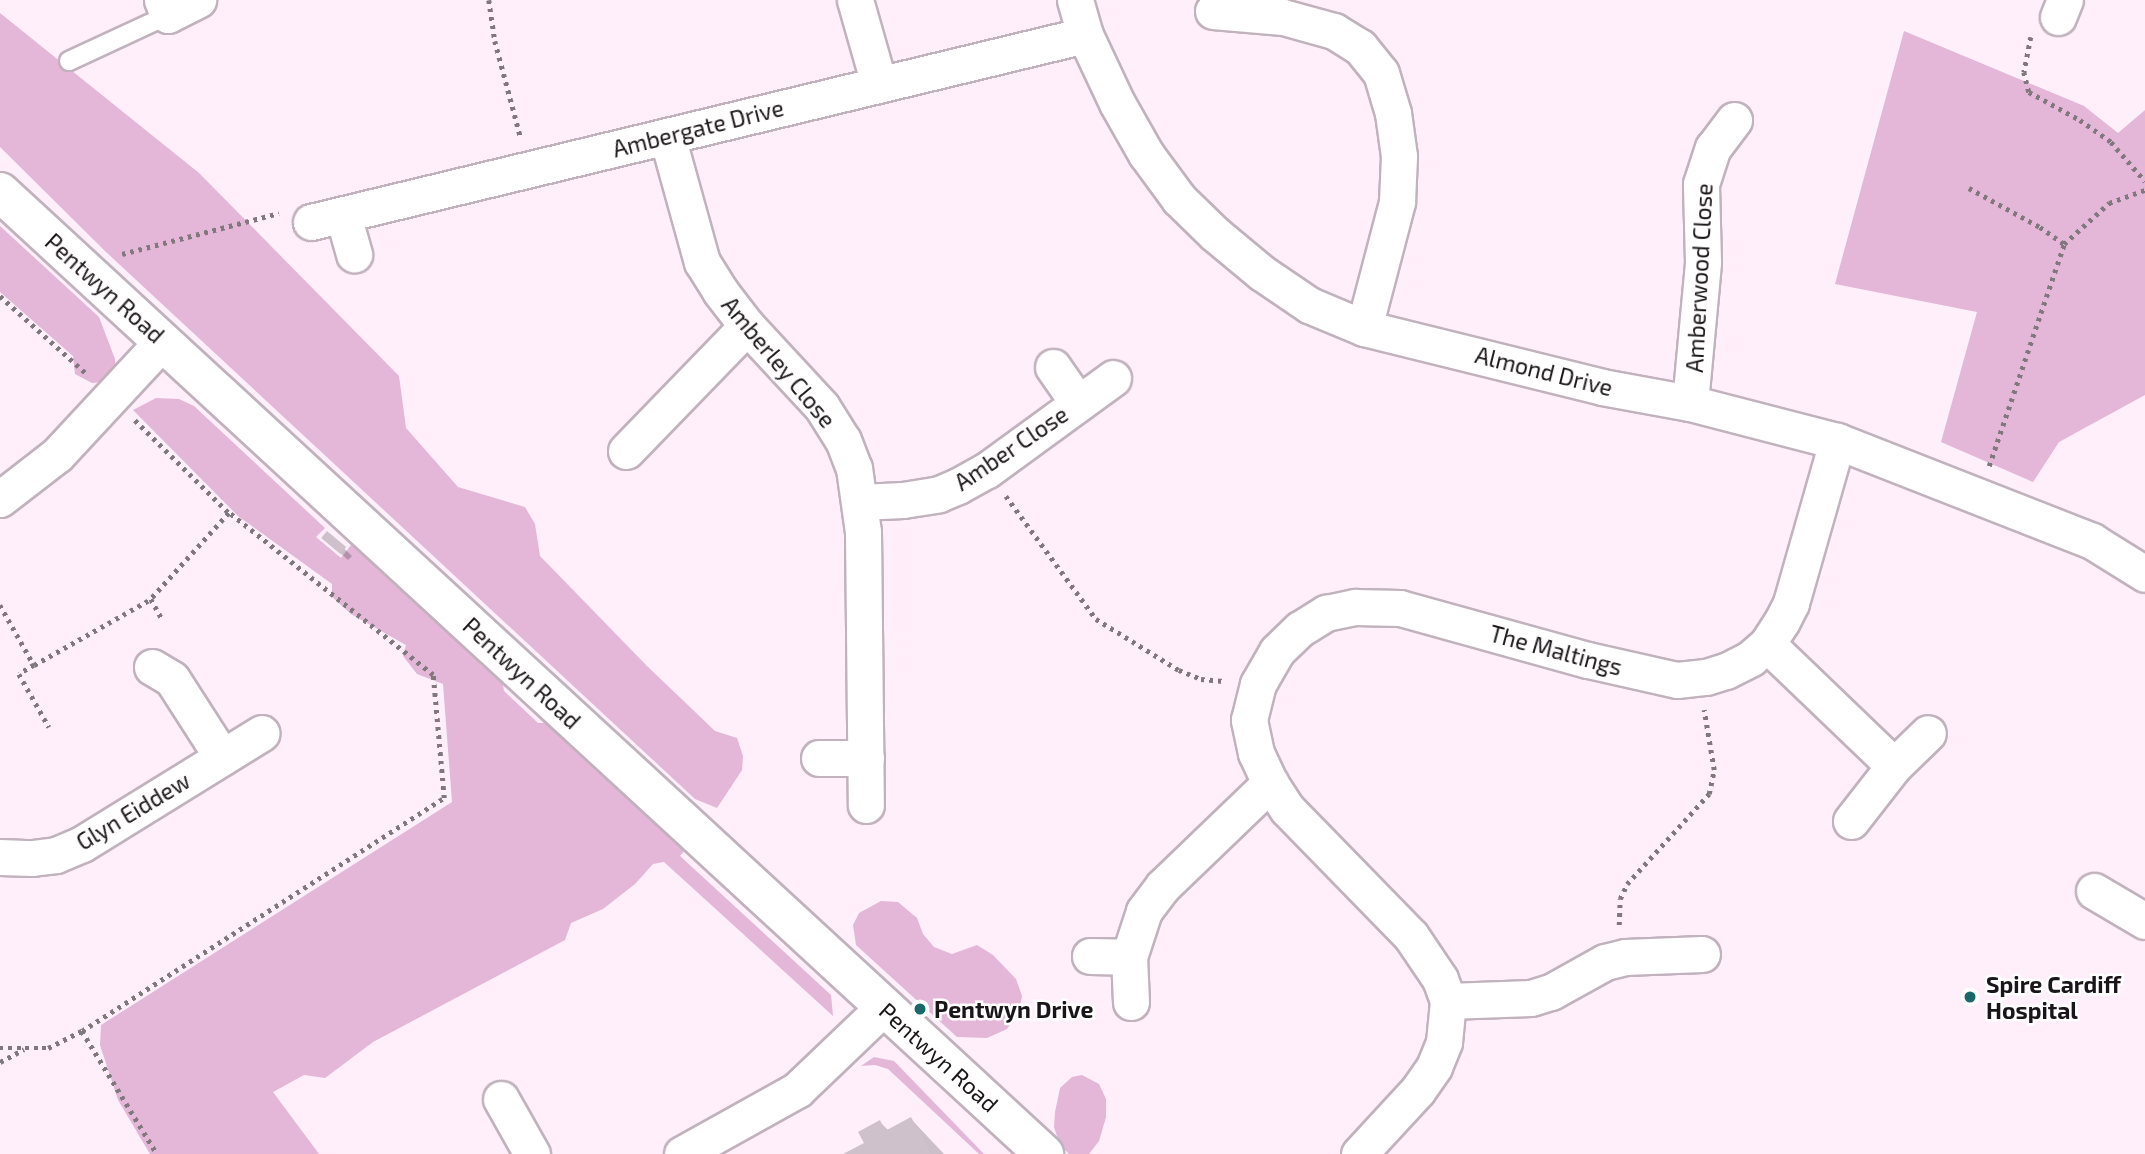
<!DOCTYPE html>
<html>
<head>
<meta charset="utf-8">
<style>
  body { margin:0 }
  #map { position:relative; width:2145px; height:1154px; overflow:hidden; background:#feeffa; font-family:"Exo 2",sans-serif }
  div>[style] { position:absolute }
  .green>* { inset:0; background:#e4b6d7 }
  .shadow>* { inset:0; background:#0003 }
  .building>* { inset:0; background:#cfc1cb; transform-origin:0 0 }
  .path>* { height:4.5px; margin-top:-2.25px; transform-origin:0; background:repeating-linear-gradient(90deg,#81787e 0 3.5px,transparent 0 8.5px) }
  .roads { filter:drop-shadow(2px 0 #c1b2bd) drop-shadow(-2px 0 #c1b2bd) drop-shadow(0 2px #c1b2bd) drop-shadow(0 -2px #c1b2bd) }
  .lane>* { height:18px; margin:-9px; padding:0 9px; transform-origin:9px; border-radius:9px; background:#fff }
  .street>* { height:35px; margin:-17.5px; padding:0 17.5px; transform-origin:17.5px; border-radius:17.5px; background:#fff }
  .secondary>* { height:38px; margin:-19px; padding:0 19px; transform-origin:19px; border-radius:19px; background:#fff }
  .dots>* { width:19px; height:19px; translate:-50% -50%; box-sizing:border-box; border:4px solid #fff; border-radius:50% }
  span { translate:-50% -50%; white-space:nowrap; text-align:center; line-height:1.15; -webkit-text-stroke:5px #fff; paint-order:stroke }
  .street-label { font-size:23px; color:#1a1518 }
  .poi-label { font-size:23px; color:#1a1518; font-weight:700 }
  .left { translate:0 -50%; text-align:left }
</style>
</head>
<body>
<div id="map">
  <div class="green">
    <i style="clip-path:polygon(0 13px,199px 173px,399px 376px,406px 428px,458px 487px,525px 507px,535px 524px,540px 556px,647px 666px,715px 731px,737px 738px,743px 756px,742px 770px,717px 808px,695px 799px,106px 252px,0 147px)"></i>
    <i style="clip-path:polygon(1904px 31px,2084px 106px,2118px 133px,2145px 110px,2145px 395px,2059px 442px,2033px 482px,1941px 442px,1977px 312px,1835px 284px)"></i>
    <i style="clip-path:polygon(0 226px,99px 317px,115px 359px,116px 376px,103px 382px,92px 383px,75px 374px,73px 356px,0 292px)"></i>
    <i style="clip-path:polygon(156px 398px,179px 399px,194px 406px,325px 528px,316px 537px,341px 558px,354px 541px,502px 679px,504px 691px,538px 723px,556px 723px,678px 831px,685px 850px,680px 856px,831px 995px,833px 1016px,664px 862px,653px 864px,635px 884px,603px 909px,571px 923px,565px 940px,373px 1042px,325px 1078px,304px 1075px,273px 1092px,319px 1154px,150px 1154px,118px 1100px,100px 1045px,101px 1025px,452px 802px,443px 684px,417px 674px,403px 656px,406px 645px,351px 614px,332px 597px,332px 584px,238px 516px,133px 410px)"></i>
    <i style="clip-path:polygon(881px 901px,898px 902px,917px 918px,923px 934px,934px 947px,952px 954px,977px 945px,993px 955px,1016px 979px,1022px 996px,1019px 1012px,1007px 1029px,987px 1038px,957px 1037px,856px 945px,853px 925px,859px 913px)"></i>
    <i style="clip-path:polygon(874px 1057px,894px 1061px,984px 1154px,979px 1154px,888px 1069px,875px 1065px,861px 1066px)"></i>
    <i style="clip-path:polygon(1082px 1075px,1099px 1084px,1106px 1099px,1106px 1117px,1099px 1141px,1089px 1154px,1069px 1154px,1060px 1145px,1054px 1127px,1055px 1112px,1060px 1088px,1072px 1077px)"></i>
  </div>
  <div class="shadow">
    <i style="clip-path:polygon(328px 533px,352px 556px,348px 560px,331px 545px)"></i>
    <i style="clip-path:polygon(911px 1119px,944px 1154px,847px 1154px,866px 1143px,880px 1122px,889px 1131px)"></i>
  </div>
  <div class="building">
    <i style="left:327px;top:531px;width:25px;height:9px;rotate:40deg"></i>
    <i style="clip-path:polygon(911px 1117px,931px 1154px,843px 1154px,864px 1143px,858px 1132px,880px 1120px,885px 1131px)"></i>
  </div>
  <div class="path">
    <i style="left:489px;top:0;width:41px;rotate:81.7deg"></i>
    <i style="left:495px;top:41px;width:101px;rotate:75.1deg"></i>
    <i style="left:2031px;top:37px;width:36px;rotate:101deg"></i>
    <i style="left:2024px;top:72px;width:21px;rotate:76deg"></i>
    <i style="left:2029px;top:92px;width:58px;rotate:28.8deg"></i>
    <i style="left:2080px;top:120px;width:38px;rotate:35deg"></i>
    <i style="left:2111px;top:142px;width:52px;rotate:48.9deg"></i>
    <i style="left:1969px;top:188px;width:81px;rotate:28.8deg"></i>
    <i style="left:2040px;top:227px;width:29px;rotate:35deg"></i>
    <i style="left:122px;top:254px;width:162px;rotate:-14.6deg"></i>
    <i style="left:0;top:296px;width:118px;rotate:41.9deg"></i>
    <i style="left:135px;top:420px;width:132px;rotate:44.7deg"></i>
    <i style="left:1989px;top:466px;width:234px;rotate:-71.3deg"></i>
    <i style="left:2064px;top:244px;width:61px;rotate:-42.3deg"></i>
    <i style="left:2109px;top:203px;width:38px;rotate:-20deg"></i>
    <i style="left:1006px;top:496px;width:152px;rotate:53.8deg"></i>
    <i style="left:1096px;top:619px;width:97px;rotate:31.6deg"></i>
    <i style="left:1179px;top:670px;width:24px;rotate:22deg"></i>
    <i style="left:1201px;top:679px;width:25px;rotate:5deg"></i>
    <i style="left:0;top:605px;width:69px;rotate:60.5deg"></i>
    <i style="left:34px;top:665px;width:17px;rotate:149deg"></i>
    <i style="left:19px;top:674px;width:61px;rotate:60.5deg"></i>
    <i style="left:34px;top:665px;width:134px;rotate:-29.4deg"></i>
    <i style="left:151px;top:599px;width:25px;rotate:61deg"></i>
    <i style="left:1619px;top:925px;width:26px;rotate:-88deg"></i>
    <i style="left:1620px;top:899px;width:17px;rotate:-65deg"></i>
    <i style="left:1627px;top:884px;width:122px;rotate:-47.7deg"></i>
    <i style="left:1709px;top:794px;width:25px;rotate:-78deg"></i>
    <i style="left:1714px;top:770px;width:61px;rotate:-99.5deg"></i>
    <i style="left:82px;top:1031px;width:144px;rotate:58.6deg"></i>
    <i style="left:0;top:1048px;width:48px"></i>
    <i style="left:48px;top:1048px;width:38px;rotate:-27deg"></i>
    <i style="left:82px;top:1031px;width:431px;rotate:-32.8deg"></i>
    <i style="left:444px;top:798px;width:123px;rotate:-95.1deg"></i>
    <i style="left:433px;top:675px;width:260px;rotate:-141.5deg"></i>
    <i style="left:229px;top:513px;width:116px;rotate:132.2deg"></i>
    <i style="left:0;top:1062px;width:27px;rotate:-28deg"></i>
  </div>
  <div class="roads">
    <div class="lane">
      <i style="left:69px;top:61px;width:109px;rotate:-24.9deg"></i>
    </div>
    <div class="street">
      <i style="left:162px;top:0;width:16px;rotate:68deg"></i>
      <i style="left:168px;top:15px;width:34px;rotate:-27deg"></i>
      <i style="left:855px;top:0;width:87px;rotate:74.1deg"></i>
      <i style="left:1075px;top:0;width:36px;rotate:74deg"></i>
      <i style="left:1085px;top:35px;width:75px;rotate:64.8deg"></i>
      <i style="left:1117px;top:103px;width:59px;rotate:60.4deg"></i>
      <i style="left:1146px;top:154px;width:56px;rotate:53.7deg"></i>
      <i style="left:1179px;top:199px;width:50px;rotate:44.2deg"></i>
      <i style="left:1215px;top:234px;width:61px;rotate:39.7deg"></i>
      <i style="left:1262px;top:273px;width:57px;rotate:34.2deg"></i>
      <i style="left:1309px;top:305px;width:60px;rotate:22.7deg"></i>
      <i style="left:1364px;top:328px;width:245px;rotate:13.9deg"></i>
      <i style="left:1602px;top:387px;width:89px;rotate:10.3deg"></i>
      <i style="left:1690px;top:403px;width:152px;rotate:14.5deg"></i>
      <i style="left:1837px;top:441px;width:274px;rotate:21.4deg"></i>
      <i style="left:2092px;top:541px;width:62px;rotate:31.9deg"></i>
      <i style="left:1213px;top:11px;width:70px;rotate:4.9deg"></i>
      <i style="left:1283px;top:17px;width:53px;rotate:15.4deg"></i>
      <i style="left:1334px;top:31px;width:31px;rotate:32deg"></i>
      <i style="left:1360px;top:47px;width:33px;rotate:51deg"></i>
      <i style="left:1381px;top:73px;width:42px;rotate:73.3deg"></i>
      <i style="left:1393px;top:113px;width:43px;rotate:82.1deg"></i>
      <i style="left:1399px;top:156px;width:46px;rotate:92.5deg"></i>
      <i style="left:1397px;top:202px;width:130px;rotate:104.7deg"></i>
      <i style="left:2058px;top:17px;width:18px;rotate:-68deg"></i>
      <i style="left:667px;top:136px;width:131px;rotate:74.5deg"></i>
      <i style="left:702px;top:262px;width:34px;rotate:58deg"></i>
      <i style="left:720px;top:291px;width:44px;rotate:52.4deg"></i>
      <i style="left:747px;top:326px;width:110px;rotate:47.2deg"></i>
      <i style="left:822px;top:407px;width:39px;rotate:58deg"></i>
      <i style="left:843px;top:440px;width:30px;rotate:69deg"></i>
      <i style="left:854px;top:468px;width:65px;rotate:82deg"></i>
      <i style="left:863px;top:532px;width:273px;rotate:89.4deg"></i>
      <i style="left:343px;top:215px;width:41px;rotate:74.2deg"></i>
      <i style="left:311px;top:222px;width:796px;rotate:-13.58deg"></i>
      <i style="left:1053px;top:367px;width:44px;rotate:55.2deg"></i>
      <i style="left:1690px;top:403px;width:142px;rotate:-84.7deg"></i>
      <i style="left:1703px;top:262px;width:78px;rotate:-91.5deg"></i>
      <i style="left:1701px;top:184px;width:38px;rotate:-72deg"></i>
      <i style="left:1713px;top:148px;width:35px;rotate:-53deg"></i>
      <i style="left:626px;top:451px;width:174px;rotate:-45.9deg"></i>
      <i style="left:0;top:499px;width:72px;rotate:-37.7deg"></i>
      <i style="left:57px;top:455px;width:156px;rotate:-47.1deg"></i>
      <i style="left:860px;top:502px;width:43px;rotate:-2.7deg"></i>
      <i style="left:903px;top:500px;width:36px;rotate:-9deg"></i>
      <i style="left:939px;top:494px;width:21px;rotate:-23deg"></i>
      <i style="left:958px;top:486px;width:33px;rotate:-29deg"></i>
      <i style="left:987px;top:470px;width:156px;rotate:-36.1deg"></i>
      <i style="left:1767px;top:644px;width:176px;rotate:43.8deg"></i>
      <i style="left:1894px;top:766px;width:47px;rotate:-44.1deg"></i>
      <i style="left:152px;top:667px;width:23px;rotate:31deg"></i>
      <i style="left:172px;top:679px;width:93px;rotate:57.3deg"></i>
      <i style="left:819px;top:758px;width:47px"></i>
      <i style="left:1851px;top:821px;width:70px;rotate:-52deg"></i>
      <i style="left:0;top:857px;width:32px;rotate:2deg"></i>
      <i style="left:32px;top:858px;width:24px;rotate:-7deg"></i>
      <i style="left:56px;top:855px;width:28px;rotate:-23deg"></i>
      <i style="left:82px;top:844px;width:211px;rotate:-31.7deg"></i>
      <i style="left:2094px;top:891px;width:59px;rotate:30.5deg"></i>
      <i style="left:1090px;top:956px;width:39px;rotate:1deg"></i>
      <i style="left:1448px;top:1001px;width:83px;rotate:-2.1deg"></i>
      <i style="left:1531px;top:998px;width:21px;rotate:-17deg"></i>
      <i style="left:1551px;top:992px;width:62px;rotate:-29.1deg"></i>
      <i style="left:1605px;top:962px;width:21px;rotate:-14deg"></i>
      <i style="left:1625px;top:957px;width:77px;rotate:-2.2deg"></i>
      <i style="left:1131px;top:1002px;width:45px;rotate:-92.5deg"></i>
      <i style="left:1129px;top:957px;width:48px;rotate:-71.9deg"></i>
      <i style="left:1144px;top:911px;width:31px;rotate:-53deg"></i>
      <i style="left:1163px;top:886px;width:149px;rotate:-43.9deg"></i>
      <i style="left:501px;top:1099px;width:63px;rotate:60.6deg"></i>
      <i style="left:682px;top:1154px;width:132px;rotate:-29.1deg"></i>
      <i style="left:797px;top:1090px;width:120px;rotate:-43.7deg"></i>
      <i style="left:1359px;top:1154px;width:87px;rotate:-47.3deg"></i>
      <i style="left:1418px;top:1090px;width:28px;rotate:-55deg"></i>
      <i style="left:1434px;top:1067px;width:27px;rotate:-68deg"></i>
      <i style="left:1444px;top:1042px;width:41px;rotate:-84.4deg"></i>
      <i style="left:1448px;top:1001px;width:23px;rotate:-110deg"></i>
      <i style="left:1440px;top:979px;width:52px;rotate:-124deg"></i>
      <i style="left:1411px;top:936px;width:177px;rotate:-134.3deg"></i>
      <i style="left:1287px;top:809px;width:31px;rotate:-123deg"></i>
      <i style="left:1270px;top:783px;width:33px;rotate:-115deg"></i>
      <i style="left:1256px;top:753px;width:34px;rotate:-102deg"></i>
      <i style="left:1249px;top:720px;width:37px;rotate:-76deg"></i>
      <i style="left:1258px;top:684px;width:38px;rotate:-60deg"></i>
      <i style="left:1277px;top:651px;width:32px;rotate:-44deg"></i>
      <i style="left:1300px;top:629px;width:31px;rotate:-32deg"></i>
      <i style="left:1326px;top:613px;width:30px;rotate:-12deg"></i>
      <i style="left:1355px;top:607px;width:45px;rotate:1.3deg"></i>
      <i style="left:1400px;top:608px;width:195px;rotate:15.5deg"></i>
      <i style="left:1588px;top:660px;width:91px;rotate:12.7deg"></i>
      <i style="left:1677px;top:680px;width:29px;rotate:-6deg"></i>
      <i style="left:1706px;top:677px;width:21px;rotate:-17deg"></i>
      <i style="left:1726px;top:671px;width:28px;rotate:-27deg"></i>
      <i style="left:1751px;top:658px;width:21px;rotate:-41deg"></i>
      <i style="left:1767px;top:644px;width:27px;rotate:-57deg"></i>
      <i style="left:1782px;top:621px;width:20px;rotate:-63deg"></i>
      <i style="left:1791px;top:603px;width:168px;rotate:-74.1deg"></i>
    </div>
    <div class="secondary">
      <i style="left:0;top:192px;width:1420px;rotate:42.66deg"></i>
    </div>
  </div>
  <div class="dots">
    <i style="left:1970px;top:997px;background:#1a6869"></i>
    <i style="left:920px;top:1009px;background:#1a6869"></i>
  </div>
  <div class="street-label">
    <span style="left:698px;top:128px;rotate:-14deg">Ambergate Drive</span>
    <span style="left:1699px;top:278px;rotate:-87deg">Amberwood Close</span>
    <span style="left:105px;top:288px;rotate:42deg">Pentwyn Road</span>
    <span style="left:779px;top:362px;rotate:50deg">Amberley Close</span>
    <span style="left:1544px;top:371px;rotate:14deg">Almond Drive</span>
    <span style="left:1011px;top:448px;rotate:-34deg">Amber Close</span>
    <span style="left:1556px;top:650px;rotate:15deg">The Maltings</span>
    <span style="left:522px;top:673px;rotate:43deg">Pentwyn Road</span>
    <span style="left:133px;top:811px;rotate:-31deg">Glyn Eiddew</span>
    <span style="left:939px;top:1057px;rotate:42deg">Pentwyn Road</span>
  </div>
  <div class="poi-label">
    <span class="left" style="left:1986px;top:997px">Spire Cardiff<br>Hospital</span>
    <span class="left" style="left:934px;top:1009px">Pentwyn Drive</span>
  </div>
</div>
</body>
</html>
